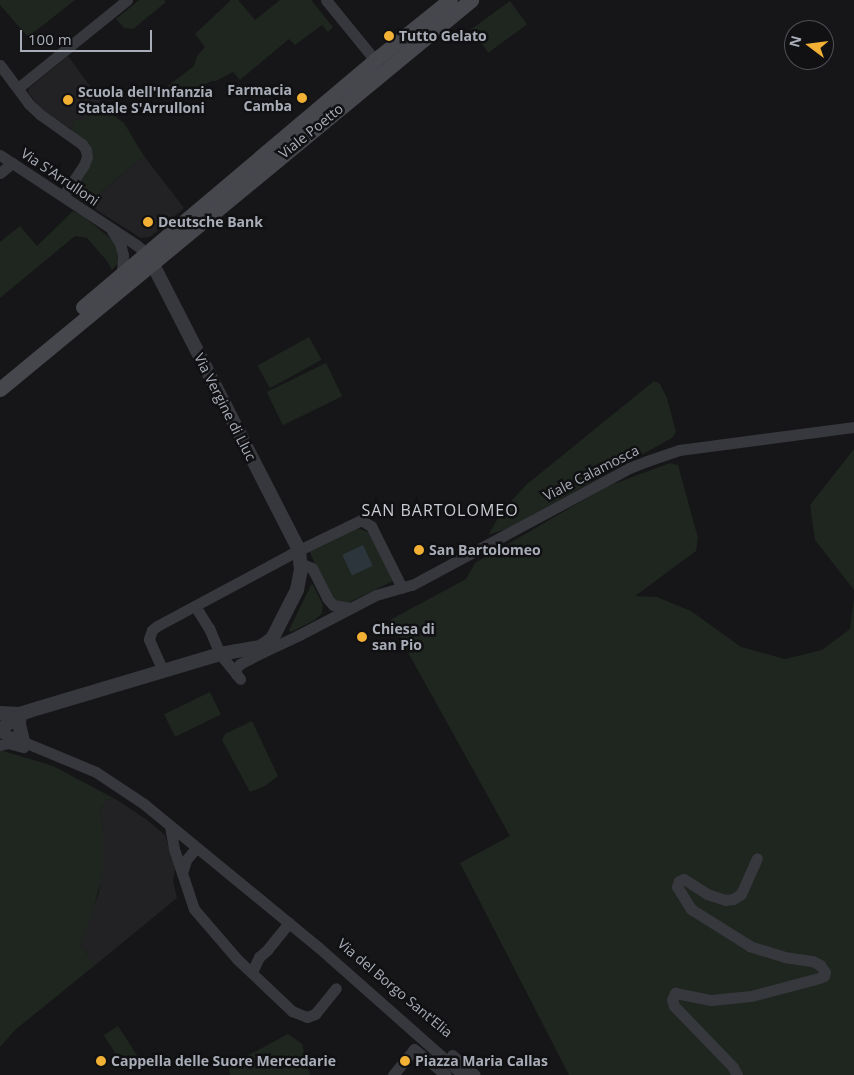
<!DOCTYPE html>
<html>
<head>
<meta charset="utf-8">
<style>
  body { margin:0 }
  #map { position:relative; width:854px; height:1075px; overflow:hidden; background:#161618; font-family:"Open Sans",sans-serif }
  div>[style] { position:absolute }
  .built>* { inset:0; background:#222225 }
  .green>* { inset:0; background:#1e261f; transform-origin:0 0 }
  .water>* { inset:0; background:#2c353c; transform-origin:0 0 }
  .minor>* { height:11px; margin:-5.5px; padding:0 5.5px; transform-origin:5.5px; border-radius:5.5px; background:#37383d }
  .tertiary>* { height:14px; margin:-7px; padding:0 7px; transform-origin:7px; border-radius:7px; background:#37383d }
  .secondary>* { height:15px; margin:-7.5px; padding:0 7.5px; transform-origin:7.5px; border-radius:7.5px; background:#45474d }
  .dots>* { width:14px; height:14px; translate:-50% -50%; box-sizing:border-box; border:2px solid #111113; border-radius:50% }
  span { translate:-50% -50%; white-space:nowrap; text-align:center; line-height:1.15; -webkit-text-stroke:5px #111113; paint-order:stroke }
  .poi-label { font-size:14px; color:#a8adb8; font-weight:700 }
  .left { translate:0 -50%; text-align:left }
  .right { translate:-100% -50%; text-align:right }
  .street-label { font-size:14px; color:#a8adb8 }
  .quarter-label { font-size:16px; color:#c9ccd4; letter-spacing:1px }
  .north { position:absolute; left:784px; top:20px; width:50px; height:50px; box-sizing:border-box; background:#111113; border:1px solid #4d4f55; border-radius:50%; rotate:285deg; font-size:14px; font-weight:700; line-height:20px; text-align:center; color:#a8adb8 }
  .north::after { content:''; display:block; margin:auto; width:18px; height:22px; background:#f2b134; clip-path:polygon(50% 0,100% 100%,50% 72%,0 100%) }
  .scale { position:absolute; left:20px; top:30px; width:132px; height:22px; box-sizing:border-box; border:2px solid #a8adb8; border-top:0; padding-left:6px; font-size:15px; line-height:18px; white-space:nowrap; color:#a8adb8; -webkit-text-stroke:4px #111113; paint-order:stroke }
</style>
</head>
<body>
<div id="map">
  <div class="built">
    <i style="clip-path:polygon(68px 56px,109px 112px,89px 115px,83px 122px,75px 119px,71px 129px,41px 109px,28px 92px,29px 88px)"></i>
    <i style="clip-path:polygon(144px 156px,184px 208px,150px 237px,141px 238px,87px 204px)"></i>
    <i style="clip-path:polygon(107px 799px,117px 800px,147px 820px,165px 835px,175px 868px,173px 881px,177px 898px,94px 966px,80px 944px,99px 892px,103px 832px,100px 810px)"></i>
  </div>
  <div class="green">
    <i style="clip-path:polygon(0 0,75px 0,28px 37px,0 5px)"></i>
    <i style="clip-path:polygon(139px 0,164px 0,166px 2px,133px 29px,124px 28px,116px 19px)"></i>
    <i style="clip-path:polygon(231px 0,238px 0,255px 20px,280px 0,311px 0,333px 27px,328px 32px,322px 25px,295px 45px,289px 39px,240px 80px,233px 72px,216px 81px,212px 81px,172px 100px,164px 89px,194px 66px,197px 56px,205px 47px,195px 34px)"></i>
    <i style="left:510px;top:1px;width:29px;height:48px;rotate:54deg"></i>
    <i style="clip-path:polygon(109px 112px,124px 123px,144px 156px,87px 204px,69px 193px,88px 146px,71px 129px,75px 119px,83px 121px,89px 115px)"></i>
    <i style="clip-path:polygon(73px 211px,83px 216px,117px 244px,118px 263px,112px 270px,107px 261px,87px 238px,75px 236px,0 298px,0 242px,20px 226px,37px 246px)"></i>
    <i style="left:309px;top:337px;width:26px;height:59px;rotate:61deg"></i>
    <i style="left:326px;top:363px;width:37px;height:66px;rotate:64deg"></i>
    <i style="clip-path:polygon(654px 381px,660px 384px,667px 398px,676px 432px,672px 438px,506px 529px,488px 535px,503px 510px,526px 485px)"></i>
    <i style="clip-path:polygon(854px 449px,854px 590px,815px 540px,810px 505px)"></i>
    <i style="clip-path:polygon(670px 463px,678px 465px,698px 538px,696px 551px,635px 596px,657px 597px,691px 611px,741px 647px,785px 659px,822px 650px,850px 629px,854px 599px,854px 1075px,569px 1075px,460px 863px,510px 836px,390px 620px,466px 579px,475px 563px,608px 486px)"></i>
    <i style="clip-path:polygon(355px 527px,368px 532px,393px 581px,348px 603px,332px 600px,309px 551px)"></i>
    <i style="clip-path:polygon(311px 585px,313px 585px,323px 605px,322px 613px,315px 620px,291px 632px,289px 630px)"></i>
    <i style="left:210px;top:692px;width:25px;height:51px;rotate:64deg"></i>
    <i style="clip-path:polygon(252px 721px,278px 776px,265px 786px,250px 792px,222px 740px,225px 734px)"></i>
    <i style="clip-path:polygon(0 750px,53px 766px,117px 800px,107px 799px,100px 810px,103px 832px,103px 872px,90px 921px,80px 944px,94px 966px,15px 1030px,0 1047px)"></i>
    <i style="left:118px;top:1026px;width:37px;height:17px;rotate:57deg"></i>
    <i style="clip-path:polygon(288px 1034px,302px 1044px,310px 1075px,230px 1075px,228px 1066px)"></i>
  </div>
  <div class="water">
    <i style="left:363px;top:545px;width:23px;height:23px;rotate:65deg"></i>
  </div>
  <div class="minor">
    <i style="left:326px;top:0;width:77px;rotate:50.8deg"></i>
    <i style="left:0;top:65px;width:49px;rotate:53.4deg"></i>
    <i style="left:29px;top:104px;width:16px;rotate:43deg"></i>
    <i style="left:41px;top:115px;width:50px;rotate:35.3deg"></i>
    <i style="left:82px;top:144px;width:7px;rotate:56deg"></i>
    <i style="left:86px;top:150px;width:7px;rotate:82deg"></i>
    <i style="left:87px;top:157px;width:9px;rotate:111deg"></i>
    <i style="left:84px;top:165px;width:37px;rotate:124deg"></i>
    <i style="left:18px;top:88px;width:140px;rotate:-38.9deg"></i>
    <i style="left:0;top:155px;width:162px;rotate:33.4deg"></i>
    <i style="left:135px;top:244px;width:15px;rotate:37deg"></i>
    <i style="left:147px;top:253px;width:7px;rotate:63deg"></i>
    <i style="left:0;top:173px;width:16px;rotate:-40deg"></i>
    <i style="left:112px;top:231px;width:14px;rotate:56deg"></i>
    <i style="left:120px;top:243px;width:12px;rotate:76deg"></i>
    <i style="left:123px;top:255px;width:19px;rotate:93deg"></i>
    <i style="left:300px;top:563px;width:13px;rotate:23deg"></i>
    <i style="left:312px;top:568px;width:34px;rotate:63deg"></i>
    <i style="left:327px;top:598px;width:9px;rotate:49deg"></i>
    <i style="left:333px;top:605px;width:18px;rotate:9deg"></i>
    <i style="left:195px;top:606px;width:26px;rotate:58deg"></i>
    <i style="left:209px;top:628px;width:28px;rotate:67deg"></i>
    <i style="left:220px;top:654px;width:32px;rotate:51deg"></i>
    <i style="left:258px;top:651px;width:5px;rotate:11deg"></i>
    <i style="left:263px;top:652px;width:40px;rotate:-25deg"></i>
    <i style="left:299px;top:635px;width:87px;rotate:-27.5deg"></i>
    <i style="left:376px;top:595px;width:37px;rotate:-16deg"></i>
    <i style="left:412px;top:585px;width:247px;rotate:-28.3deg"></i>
    <i style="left:629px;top:468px;width:19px;rotate:-21deg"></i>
    <i style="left:647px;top:461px;width:34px;rotate:-19deg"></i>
    <i style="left:679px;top:450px;width:177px;rotate:-7.5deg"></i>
    <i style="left:163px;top:671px;width:35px;rotate:-114deg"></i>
    <i style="left:149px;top:639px;width:9px;rotate:-72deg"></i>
    <i style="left:152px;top:630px;width:6px;rotate:-39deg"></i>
    <i style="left:157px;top:626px;width:152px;rotate:-28.2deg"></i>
    <i style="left:291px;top:554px;width:78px;rotate:-25.9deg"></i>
    <i style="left:361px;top:520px;width:12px;rotate:31deg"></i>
    <i style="left:371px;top:526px;width:69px;rotate:63.4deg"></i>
    <i style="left:236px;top:674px;width:6px;rotate:-90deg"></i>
    <i style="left:236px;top:668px;width:6px;rotate:-45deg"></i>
    <i style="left:240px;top:664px;width:26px;rotate:-28deg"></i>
    <i style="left:0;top:732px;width:104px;rotate:22.6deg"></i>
    <i style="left:96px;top:772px;width:58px;rotate:33.7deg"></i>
    <i style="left:144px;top:804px;width:224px;rotate:39.4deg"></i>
    <i style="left:317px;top:946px;width:195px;rotate:41.5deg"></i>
    <i style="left:0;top:745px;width:8px;rotate:-14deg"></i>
    <i style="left:8px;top:743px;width:16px;rotate:15deg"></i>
    <i style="left:170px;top:826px;width:23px;rotate:80deg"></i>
    <i style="left:174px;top:849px;width:63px;rotate:71.6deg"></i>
    <i style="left:194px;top:909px;width:66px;rotate:49.3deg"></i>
    <i style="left:237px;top:959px;width:76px;rotate:43.4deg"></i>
    <i style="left:292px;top:1011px;width:16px;rotate:22deg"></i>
    <i style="left:307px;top:1017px;width:9px;rotate:-21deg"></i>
    <i style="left:315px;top:1014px;width:33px;rotate:-51deg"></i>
    <i style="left:183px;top:870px;width:10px;rotate:-73deg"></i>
    <i style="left:186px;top:860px;width:16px;rotate:-50deg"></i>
    <i style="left:252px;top:972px;width:17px;rotate:-65deg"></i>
    <i style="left:259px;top:957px;width:11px;rotate:-41deg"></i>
    <i style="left:267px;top:950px;width:35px;rotate:-51deg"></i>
    <i style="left:452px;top:1055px;width:30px;rotate:41deg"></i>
    <i style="left:393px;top:1075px;width:33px;rotate:-51deg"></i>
    <i style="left:414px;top:1049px;width:41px;rotate:39.1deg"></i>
    <i style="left:737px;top:1075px;width:9px;rotate:-117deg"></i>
    <i style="left:733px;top:1067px;width:85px;rotate:-134deg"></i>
    <i style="left:674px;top:1006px;width:6px;rotate:-108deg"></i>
    <i style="left:672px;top:1000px;width:8px;rotate:-67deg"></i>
    <i style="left:675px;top:993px;width:37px;rotate:11deg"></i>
    <i style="left:711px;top:1000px;width:40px;rotate:-5.7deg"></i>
    <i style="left:751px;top:996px;width:70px;rotate:-14.8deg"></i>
    <i style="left:819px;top:978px;width:5px;rotate:-22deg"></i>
    <i style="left:824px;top:976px;width:4px;rotate:-76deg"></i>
    <i style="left:825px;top:972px;width:9px;rotate:-126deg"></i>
    <i style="left:820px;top:965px;width:9px;rotate:-153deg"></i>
    <i style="left:812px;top:961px;width:27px;rotate:-172deg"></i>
    <i style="left:785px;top:957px;width:37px;rotate:-163deg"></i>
    <i style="left:750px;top:946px;width:70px;rotate:-147.9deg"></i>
    <i style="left:691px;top:909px;width:26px;rotate:-122deg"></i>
    <i style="left:677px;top:887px;width:6px;rotate:-72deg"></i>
    <i style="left:679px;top:881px;width:5px;rotate:-22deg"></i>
    <i style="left:684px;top:879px;width:27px;rotate:33deg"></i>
    <i style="left:707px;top:894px;width:19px;rotate:18deg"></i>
    <i style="left:725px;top:900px;width:8px;rotate:-7deg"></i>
    <i style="left:733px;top:899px;width:9px;rotate:-32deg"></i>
    <i style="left:741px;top:894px;width:39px;rotate:-66deg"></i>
  </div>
  <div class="tertiary">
    <i style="left:0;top:713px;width:20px;rotate:3deg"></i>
    <i style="left:20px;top:714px;width:10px;rotate:96deg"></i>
    <i style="left:19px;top:724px;width:17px;rotate:77deg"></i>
    <i style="left:0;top:730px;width:26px;rotate:-39deg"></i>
    <i style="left:20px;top:714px;width:20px;rotate:-18deg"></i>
    <i style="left:39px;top:708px;width:189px;rotate:-16.6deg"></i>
    <i style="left:220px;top:654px;width:41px;rotate:-9.9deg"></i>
    <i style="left:260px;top:647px;width:14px;rotate:-34deg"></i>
    <i style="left:272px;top:639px;width:55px;rotate:-63deg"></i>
    <i style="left:297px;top:590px;width:20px;rotate:-79deg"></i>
    <i style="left:301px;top:570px;width:20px;rotate:-96deg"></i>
    <i style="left:299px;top:550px;width:322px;rotate:-117.1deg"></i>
  </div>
  <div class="secondary">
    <i style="left:83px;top:307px;width:382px;rotate:-40.2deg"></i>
    <i style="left:375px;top:60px;width:96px;rotate:-38.7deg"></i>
    <i style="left:0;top:389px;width:611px;rotate:-39.55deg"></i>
  </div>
  <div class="dots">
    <i style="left:389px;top:36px;background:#f2b134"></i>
    <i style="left:302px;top:98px;background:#f2b134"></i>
    <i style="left:68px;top:100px;background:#f2b134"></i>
    <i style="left:148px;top:222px;background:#f2b134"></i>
    <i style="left:419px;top:550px;background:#f2b134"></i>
    <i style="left:362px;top:637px;background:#f2b134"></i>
    <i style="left:101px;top:1061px;background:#f2b134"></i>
    <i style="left:405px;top:1061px;background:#f2b134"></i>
  </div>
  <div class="poi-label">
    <span class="left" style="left:399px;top:36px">Tutto Gelato</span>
    <span class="right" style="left:292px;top:98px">Farmacia<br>Camba</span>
    <span class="left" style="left:78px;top:100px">Scuola dell'Infanzia<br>Statale S'Arrulloni</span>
    <span class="left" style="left:158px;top:222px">Deutsche Bank</span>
    <span class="left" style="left:429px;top:550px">San Bartolomeo</span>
    <span class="left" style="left:372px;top:637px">Chiesa di<br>san Pio</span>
    <span class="left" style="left:111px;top:1061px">Cappella delle Suore Mercedarie</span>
    <span class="left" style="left:415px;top:1061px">Piazza Maria Callas</span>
  </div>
  <div class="street-label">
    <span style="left:311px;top:131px;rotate:-39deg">Viale Poetto</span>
    <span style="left:60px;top:177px;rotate:34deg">Via S'Arrulloni</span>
    <span style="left:225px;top:407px;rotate:63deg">Via Vergine di Lluc</span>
    <span style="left:591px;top:473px;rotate:-27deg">Viale Calamosca</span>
    <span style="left:395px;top:988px;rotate:40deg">Via del Borgo Sant'Elia</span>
  </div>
  <div class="quarter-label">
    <span style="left:440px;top:510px">SAN BARTOLOMEO</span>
  </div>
  <div class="north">N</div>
  <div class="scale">100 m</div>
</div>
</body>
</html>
